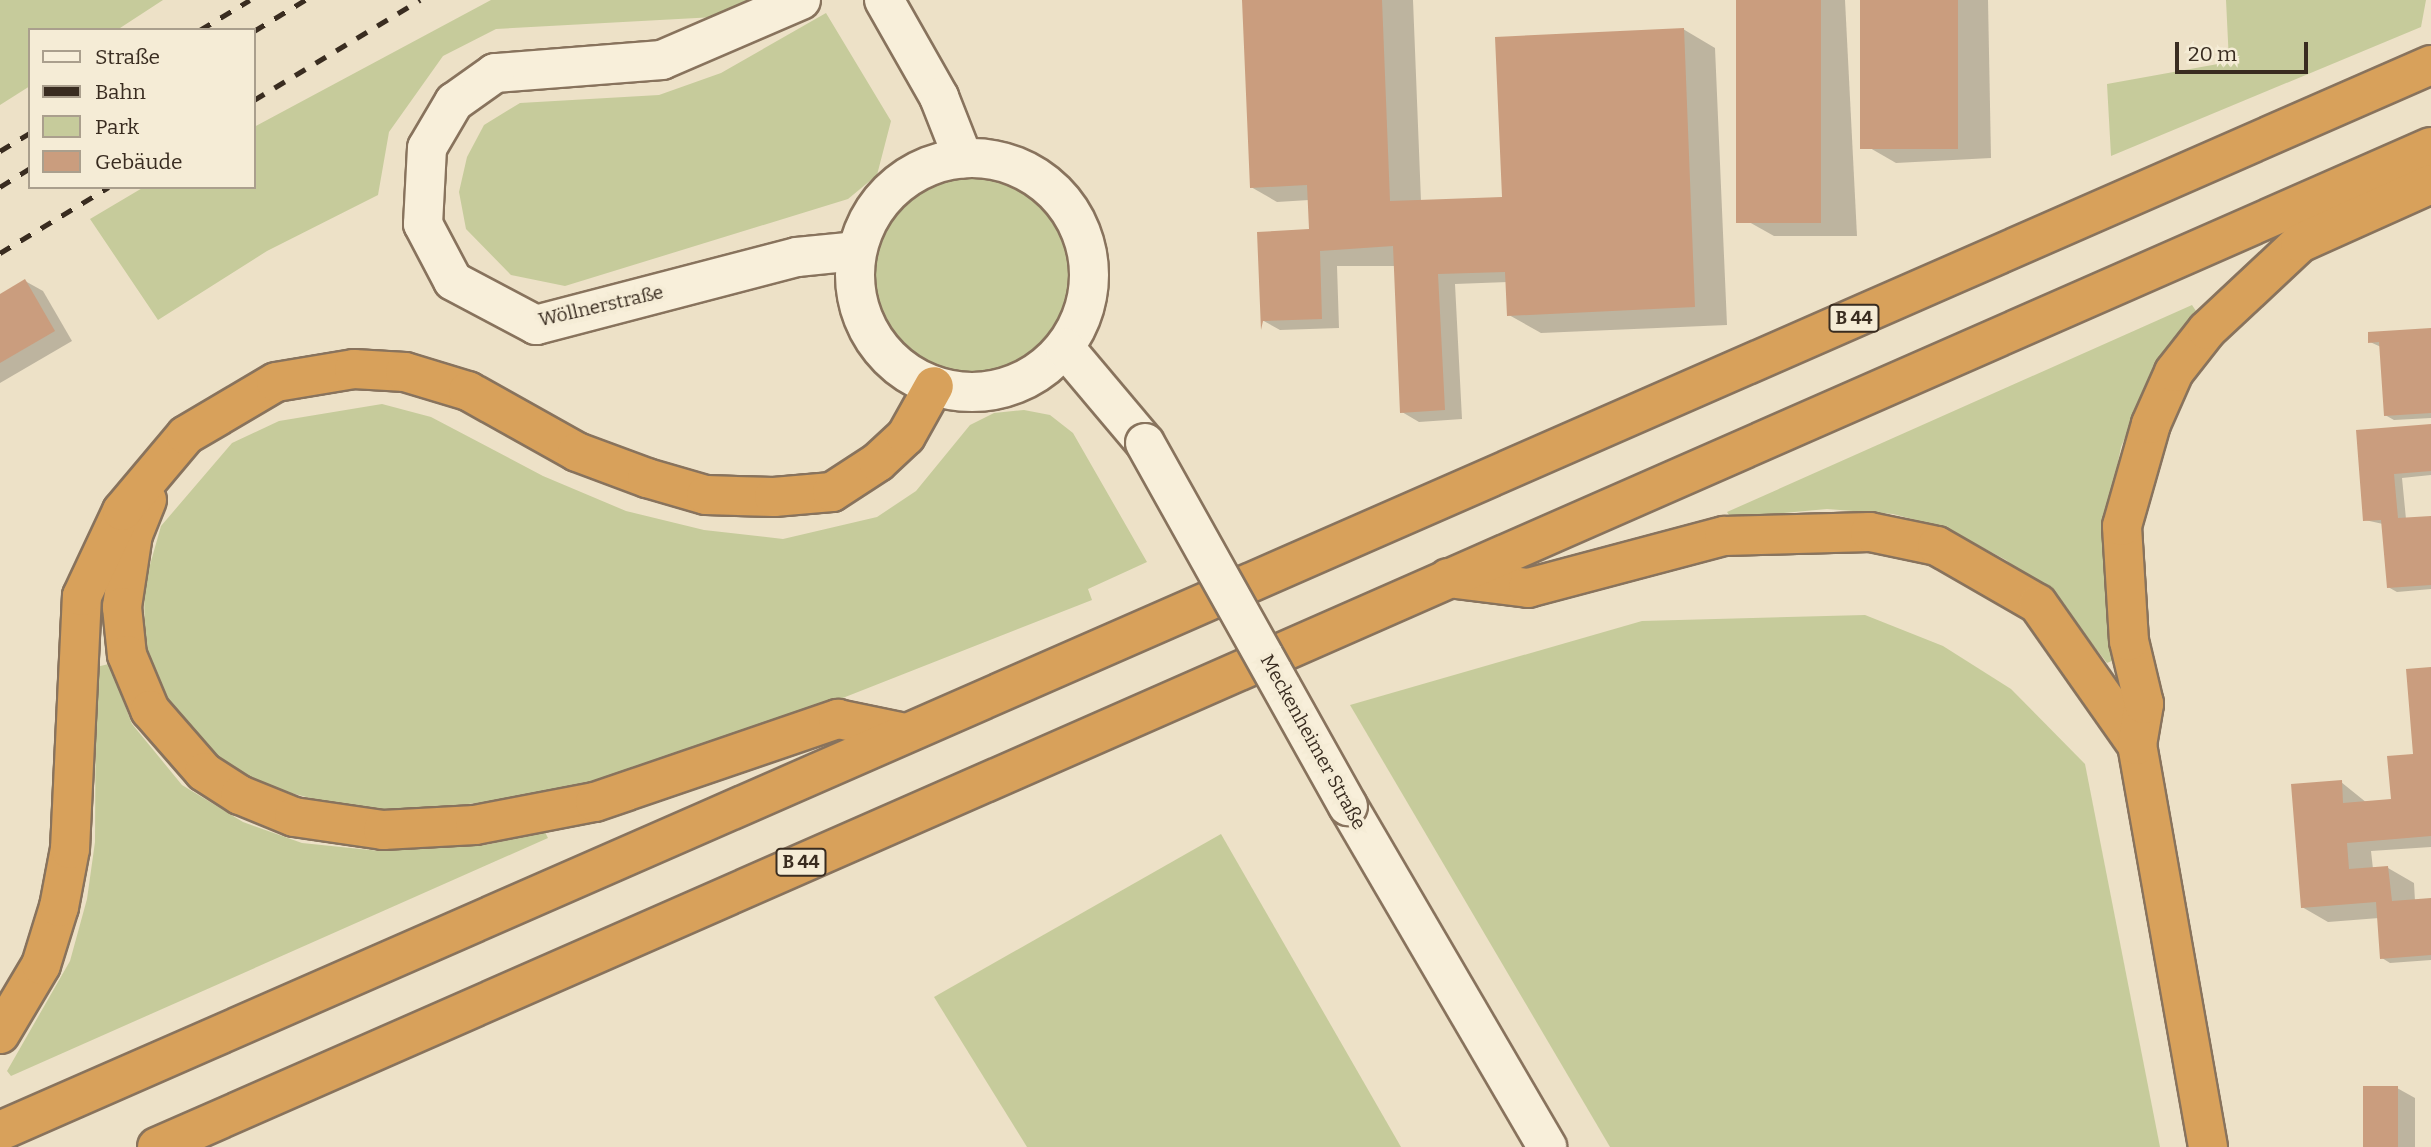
<!DOCTYPE html>
<html>
<head>
<meta charset="utf-8">
<style>
  body { margin:0 }
  #map { position:relative; width:2431px; height:1147px; overflow:hidden; background:#ede1c7; font-family:Bitter,serif }
  div>[style] { position:absolute }
  .green>* { inset:0; background:#c6cb9b }
  .round { border-radius:50% }
  .shadow>* { inset:0; background:#0003 }
  .building>* { inset:0; background:#ca9d7e; transform-origin:0 0 }
  .roads { filter:drop-shadow(2px 0 #88735d) drop-shadow(-2px 0 #88735d) drop-shadow(0 2px #88735d) drop-shadow(0 -2px #88735d) }
  .minor>* { height:38px; margin:-19px; padding:0 19px; transform-origin:19px; border-radius:19px; background:#f8efda }
  .minor>.ring { margin:-19px; padding:0; box-sizing:content-box; background:none; border:38px solid #f8efda; border-radius:50% }
  .highway>* { height:38px; margin:-19px; padding:0 19px; transform-origin:19px; border-radius:19px; background:#d8a15b }
  .rail>* { height:5px; margin-top:-2.5px; transform-origin:0; background:repeating-linear-gradient(90deg,#392c20 0 12px,transparent 0 24px) }
  .bridges { filter:drop-shadow(2px 0 #88735d) drop-shadow(-2px 0 #88735d) drop-shadow(0 2px #88735d) drop-shadow(0 -2px #88735d) }
  .minor-bridge>* { height:38px; margin:-19px; padding:0 19px; transform-origin:19px; border-radius:19px; background:#f8efda }
  span { translate:-50% -50%; white-space:nowrap; text-align:center; line-height:1.15; -webkit-text-stroke:7px #f5ecd6; paint-order:stroke }
  .shield-label span { padding:2px 5px; background:#f5ecd6; border:2px solid; border-radius:5px; -webkit-text-stroke-width:0 }
  .shield-label { font-size:18px; color:#392c20; font-weight:700 }
  .street-label { font-size:19px; color:#392c20 }
  .legend { position:absolute; left:28px; top:28px; width:228px; height:161px; box-sizing:border-box; background:#f5ecd6; border:2px solid #aa9f8d; margin:0; padding:9px 12px; list-style:none; font-size:21px; color:#392c20 }
  .legend li { display:flex; align-items:center; gap:14px; height:35px }
  .legend b { width:35px; border:2px solid #aa9f8d }
  .scale { position:absolute; left:2175px; top:42px; width:133px; height:32px; box-sizing:border-box; border:4px solid #392c20; border-top:0; padding-left:9px; font-size:21px; line-height:24px; white-space:nowrap; color:#392c20; -webkit-text-stroke:5px #f5ecd6; paint-order:stroke }
</style>
</head>
<body>
<div id="map">
  <div class="green">
    <i style="clip-path:polygon(0 0,163px 0,117px 30px,30px 30px,30px 86px,0 105px)"></i>
    <i style="clip-path:polygon(491px 0,748px 0,715px 17px,496px 29px,443px 56px,389px 132px,378px 195px,267px 251px,158px 320px,90px 219px,144px 187px,254px 187px,254px 127px)"></i>
    <i style="clip-path:polygon(2226px 0,2426px 0,2421px 27px,2111px 156px,2107px 84px,2229px 62px)"></i>
    <i style="clip-path:polygon(826px 13px,891px 121px,877px 175px,848px 199px,565px 286px,511px 275px,466px 229px,459px 192px,467px 157px,484px 125px,520px 103px,659px 95px,721px 73px)"></i>
    <i class="round" style="left:855px;top:158px;width:234px;height:234px"></i>
    <i style="clip-path:polygon(2192px 305px,2196px 311px,2153px 371px,2121px 447px,2104px 531px,2114px 660px,2107px 663px,2066px 610px,2006px 560px,1946px 528px,1893px 514px,1827px 509px,1731px 518px,1727px 512px)"></i>
    <i style="clip-path:polygon(382px 404px,431px 417px,543px 476px,626px 511px,704px 530px,783px 539px,877px 517px,916px 491px,970px 425px,994px 413px,1024px 410px,1050px 415px,1073px 433px,1147px 562px,1088px 589px,1092px 600px,723px 745px,544px 795px,401px 812px,348px 808px,253px 783px,212px 757px,159px 688px,145px 645px,144px 586px,161px 526px,232px 443px,279px 421px)"></i>
    <i style="clip-path:polygon(1865px 615px,1943px 646px,2011px 689px,2085px 764px,2160px 1147px,1610px 1147px,1350px 705px,1642px 621px)"></i>
    <i style="clip-path:polygon(109px 664px,132px 724px,182px 785px,243px 822px,302px 843px,380px 851px,485px 845px,545px 832px,548px 838px,11px 1076px,7px 1071px,70px 961px,87px 899px,95px 842px,96px 667px)"></i>
    <i style="clip-path:polygon(1221px 834px,1401px 1147px,1027px 1147px,934px 997px)"></i>
  </div>
  <div class="shadow">
    <i style="clip-path:polygon(1244px 0,1413px 0,1421px 201px,1501px 199px,1683px 29px,1715px 48px,1727px 325px,1541px 333px,1509px 315px,1508px 282px,1455px 284px,1462px 419px,1419px 422px,1402px 412px,1395px 266px,1337px 266px,1339px 328px,1280px 330px,1262px 320px,1310px 231px,1309px 200px,1277px 202px,1251px 187px)"></i>
    <i style="clip-path:polygon(1738px 0,1845px 0,1857px 236px,1774px 236px,1749px 222px)"></i>
    <i style="clip-path:polygon(1862px 0,1988px 0,1991px 158px,1896px 163px,1870px 148px)"></i>
    <i style="clip-path:polygon(25px 281px,43px 291px,72px 341px,0 383px,0 296px)"></i>
    <i style="clip-path:polygon(2431px 330px,2431px 418px,2394px 420px,2385px 415px,2381px 347px,2370px 342px)"></i>
    <i style="clip-path:polygon(2431px 426px,2431px 475px,2402px 478px,2406px 519px,2431px 518px,2431px 589px,2397px 592px,2388px 587px,2383px 524px,2365px 520px,2358px 431px)"></i>
    <i style="clip-path:polygon(2431px 669px,2431px 847px,2371px 851px,2373px 869px,2388px 868px,2414px 883px,2415px 901px,2431px 900px,2431px 960px,2390px 963px,2382px 958px,2379px 918px,2328px 922px,2302px 907px,2341px 782px,2367px 803px,2393px 801px,2415px 756px)"></i>
    <i style="clip-path:polygon(2397px 1088px,2415px 1098px,2415px 1147px,2367px 1147px)"></i>
  </div>
  <div class="building">
    <i style="clip-path:polygon(1242px 0,1382px 0,1390px 201px,1502px 197px,1495px 37px,1684px 28px,1695px 307px,1507px 316px,1505px 272px,1438px 274px,1445px 410px,1400px 413px,1393px 246px,1320px 251px,1322px 319px,1263px 321px,1261px 330px,1257px 232px,1309px 229px,1307px 185px,1250px 188px)"></i>
    <i style="left:1736px;top:0;width:85px;height:223px"></i>
    <i style="left:1860px;top:0;width:98px;height:149px"></i>
    <i style="clip-path:polygon(25px 279px,55px 331px,0 363px,0 294px)"></i>
    <i style="clip-path:polygon(2431px 328px,2431px 413px,2384px 416px,2379px 342px,2368px 343px,2368px 332px)"></i>
    <i style="clip-path:polygon(2431px 424px,2431px 471px,2394px 474px,2398px 518px,2431px 516px,2431px 585px,2387px 588px,2381px 520px,2363px 521px,2356px 430px)"></i>
    <i style="clip-path:polygon(2431px 667px,2431px 836px,2347px 843px,2349px 869px,2388px 866px,2392px 901px,2431px 898px,2431px 955px,2380px 959px,2376px 902px,2301px 908px,2291px 784px,2342px 780px,2343px 803px,2391px 799px,2387px 756px,2413px 754px,2406px 669px)"></i>
    <i style="left:2363px;top:1086px;width:35px;height:61px"></i>
  </div>
  <div class="roads">
    <div class="minor">
      <i style="left:801px;top:0;width:151px;rotate:156.7deg"></i>
      <i style="left:662px;top:60px;width:168px;rotate:175.5deg"></i>
      <i style="left:495px;top:73px;width:50px;rotate:144.7deg"></i>
      <i style="left:454px;top:102px;width:53px;rotate:120.4deg"></i>
      <i style="left:427px;top:148px;width:76px;rotate:93deg"></i>
      <i style="left:423px;top:224px;width:64px;rotate:62.2deg"></i>
      <i style="left:453px;top:281px;width:94px;rotate:27.9deg"></i>
      <i style="left:536px;top:325px;width:270px;rotate:-14.6deg"></i>
      <i style="left:797px;top:257px;width:59px;rotate:-5.8deg"></i>
      <i style="left:884px;top:0;width:112px;rotate:60.4deg"></i>
      <i style="left:939px;top:97px;width:66px;rotate:68.5deg"></i>
      <i class="ring" style="left:855px;top:158px;width:196px;height:196px"></i>
      <i style="left:1065px;top:348px;width:124px;rotate:49.9deg"></i>
      <i style="left:1348px;top:806px;width:395px;rotate:59.7deg"></i>
    </div>
    <div class="highway">
      <i style="left:147px;top:500px;width:37px;rotate:112deg"></i>
      <i style="left:133px;top:534px;width:74px;rotate:98.6deg"></i>
      <i style="left:122px;top:607px;width:48px;rotate:84.1deg"></i>
      <i style="left:127px;top:655px;width:60px;rotate:67.3deg"></i>
      <i style="left:150px;top:710px;width:82px;rotate:48.9deg"></i>
      <i style="left:204px;top:772px;width:43px;rotate:32.6deg"></i>
      <i style="left:240px;top:795px;width:58px;rotate:22.2deg"></i>
      <i style="left:294px;top:817px;width:90px;rotate:8.3deg"></i>
      <i style="left:383px;top:830px;width:92px;rotate:-3.1deg"></i>
      <i style="left:475px;top:825px;width:122px;rotate:-10.9deg"></i>
      <i style="left:595px;top:802px;width:257px;rotate:-18.9deg"></i>
      <i style="left:838px;top:719px;width:63px;rotate:11.8deg"></i>
      <i style="left:1448px;top:578px;width:81px;rotate:7.1deg"></i>
      <i style="left:1528px;top:588px;width:203px;rotate:-14.9deg"></i>
      <i style="left:1724px;top:536px;width:146px;rotate:-1.6deg"></i>
      <i style="left:1870px;top:532px;width:68px;rotate:11.8deg"></i>
      <i style="left:1937px;top:546px;width:116px;rotate:29.9deg"></i>
      <i style="left:2038px;top:604px;width:172px;rotate:54.9deg"></i>
      <i style="left:0;top:1034px;width:80px;rotate:-59.3deg"></i>
      <i style="left:41px;top:965px;width:61px;rotate:-72.8deg"></i>
      <i style="left:59px;top:907px;width:59px;rotate:-79.3deg"></i>
      <i style="left:70px;top:849px;width:253px;rotate:-87.3deg"></i>
      <i style="left:82px;top:596px;width:94px;rotate:-64.8deg"></i>
      <i style="left:122px;top:511px;width:99px;rotate:-49.9deg"></i>
      <i style="left:186px;top:435px;width:104px;rotate:-30.5deg"></i>
      <i style="left:276px;top:382px;width:79px;rotate:-9.5deg"></i>
      <i style="left:354px;top:369px;width:51px;rotate:3.4deg"></i>
      <i style="left:405px;top:372px;width:66px;rotate:16.8deg"></i>
      <i style="left:468px;top:391px;width:125px;rotate:29.2deg"></i>
      <i style="left:577px;top:452px;width:75px;rotate:20.4deg"></i>
      <i style="left:647px;top:478px;width:61px;rotate:16.1deg"></i>
      <i style="left:706px;top:495px;width:68px;rotate:1.7deg"></i>
      <i style="left:774px;top:497px;width:58px;rotate:-4.9deg"></i>
      <i style="left:832px;top:492px;width:55px;rotate:-33.1deg"></i>
      <i style="left:878px;top:462px;width:38px;rotate:-43deg"></i>
      <i style="left:906px;top:436px;width:57px;rotate:-60.8deg"></i>
      <i style="left:0;top:1131px;width:2654px;rotate:-23.68deg"></i>
      <i style="left:157px;top:1147px;width:2484px;rotate:-23.74deg"></i>
      <i style="left:2208px;top:1147px;width:408px;rotate:-100deg"></i>
      <i style="left:2137px;top:745px;width:42px;rotate:-80.3deg"></i>
      <i style="left:2144px;top:704px;width:65px;rotate:-103.4deg"></i>
      <i style="left:2129px;top:641px;width:115px;rotate:-93.5deg"></i>
      <i style="left:2122px;top:526px;width:106px;rotate:-74.1deg"></i>
      <i style="left:2151px;top:424px;width:57px;rotate:-66.1deg"></i>
      <i style="left:2174px;top:372px;width:53px;rotate:-51.8deg"></i>
      <i style="left:2207px;top:330px;width:127px;rotate:-43.1deg"></i>
      <i style="left:2300px;top:243px;width:144px;rotate:-24.2deg"></i>
    </div>
  </div>
  <div class="rail">
    <i style="left:200px;top:30px;width:58px;rotate:-31deg"></i>
    <i style="left:254px;top:31px;width:60px;rotate:-31.3deg"></i>
    <i style="left:254px;top:100px;width:194px;rotate:-31.1deg"></i>
    <i style="left:0;top:151px;width:35px;rotate:-31deg"></i>
    <i style="left:0;top:187px;width:36px;rotate:-32deg"></i>
    <i style="left:0;top:253px;width:127px;rotate:-31.2deg"></i>
  </div>
  <div class="bridges">
    <div class="minor-bridge">
      <i style="left:1145px;top:443px;width:416px;rotate:60.8deg"></i>
    </div>
  </div>
  <div class="shield-label">
    <span style="left:1854px;top:318px">B 44</span>
    <span style="left:801px;top:862px">B 44</span>
  </div>
  <div class="street-label">
    <span style="left:601px;top:306px;rotate:-13deg">Wöllnerstraße</span>
    <span style="left:1313px;top:742px;rotate:61deg">Meckenheimer Straße</span>
  </div>
  <ul class="legend">
  <li><b style="height:9px;background:#f8efda"></b>Straße</li>
  <li><b style="height:9px;background:#392c20"></b>Bahn</li>
  <li><b style="height:19px;background:#c6cb9b"></b>Park</li>
  <li><b style="height:19px;background:#ca9d7e"></b>Gebäude</li>
  </ul>
  <div class="scale">20 m</div>
</div>
</body>
</html>
